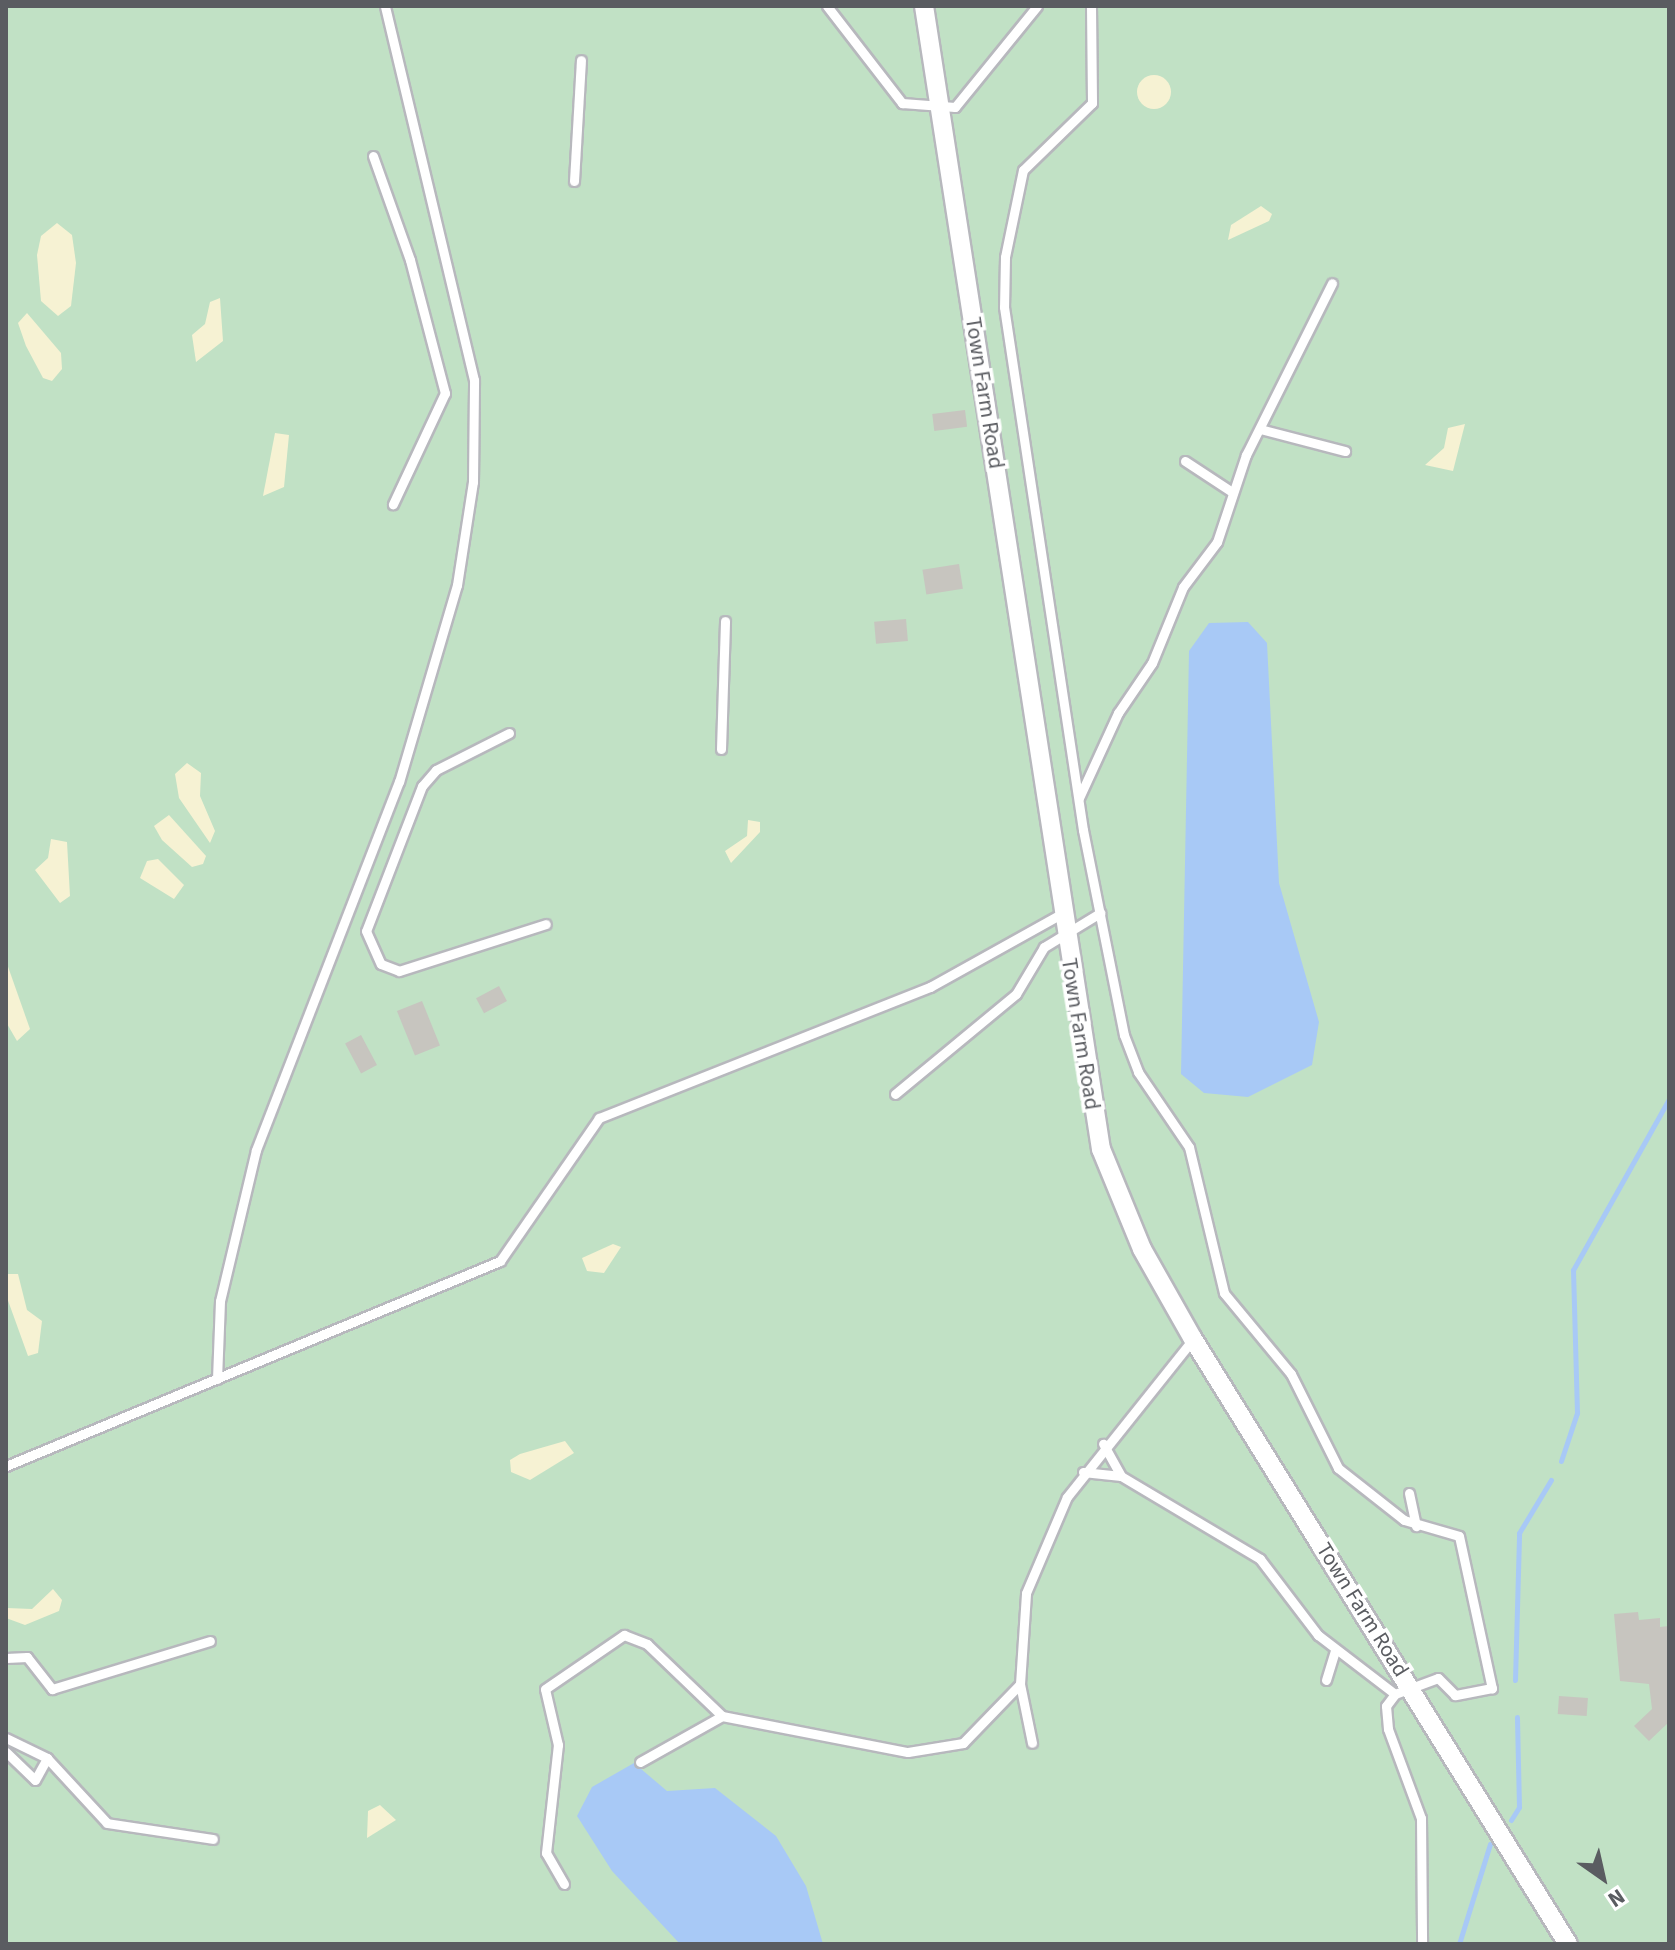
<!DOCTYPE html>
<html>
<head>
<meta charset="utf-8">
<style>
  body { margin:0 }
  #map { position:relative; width:1675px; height:1950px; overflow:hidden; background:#ebebe2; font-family:"Source Sans 3",sans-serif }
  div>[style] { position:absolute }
  .green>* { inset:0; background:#c1e1c5; transform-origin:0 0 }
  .sand>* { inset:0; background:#f6f2d3 }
  .round { border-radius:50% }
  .water>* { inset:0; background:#a8c9f6 }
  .stream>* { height:5px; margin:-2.5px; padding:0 2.5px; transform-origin:2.5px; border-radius:2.5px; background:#a8c9f6 }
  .building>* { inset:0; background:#c7c5bf; transform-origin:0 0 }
  .roads { filter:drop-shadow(2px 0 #b7b8bd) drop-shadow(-2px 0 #b7b8bd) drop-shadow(0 2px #b7b8bd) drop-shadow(0 -2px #b7b8bd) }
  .lane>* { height:9px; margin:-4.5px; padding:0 4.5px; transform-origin:4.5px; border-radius:4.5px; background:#fff }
  .street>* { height:18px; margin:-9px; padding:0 9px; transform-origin:9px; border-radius:9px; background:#fff }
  span { translate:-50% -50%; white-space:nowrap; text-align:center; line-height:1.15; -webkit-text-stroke:7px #fff; paint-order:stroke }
  .street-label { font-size:22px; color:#5a5c61 }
  .frame { position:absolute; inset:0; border:8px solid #5a5c61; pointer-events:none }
  .north { position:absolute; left:1563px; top:1838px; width:80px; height:80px; -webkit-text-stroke:6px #fff; paint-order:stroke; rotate:146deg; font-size:22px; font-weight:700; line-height:32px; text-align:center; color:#5a5c61 }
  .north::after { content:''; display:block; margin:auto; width:28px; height:36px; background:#5a5c61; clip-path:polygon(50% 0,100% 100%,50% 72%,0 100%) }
</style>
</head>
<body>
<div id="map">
  <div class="green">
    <i style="left:6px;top:6px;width:1663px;height:1938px"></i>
  </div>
  <div class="sand">
    <i class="round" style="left:1137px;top:75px;width:34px;height:34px"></i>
    <i style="clip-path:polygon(1261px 206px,1272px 214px,1269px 221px,1228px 240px,1231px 225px)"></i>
    <i style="clip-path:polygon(57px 223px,72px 235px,76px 263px,71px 306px,58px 316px,41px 301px,37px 255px,41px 236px)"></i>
    <i style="clip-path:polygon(220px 298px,223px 341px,196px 362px,192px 335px,205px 324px,210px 302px)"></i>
    <i style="clip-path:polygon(27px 313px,61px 353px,62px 369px,52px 381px,43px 378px,26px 346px,18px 323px)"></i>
    <i style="clip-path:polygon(1465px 424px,1453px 471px,1425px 465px,1444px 448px,1448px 428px)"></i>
    <i style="clip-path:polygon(275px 433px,289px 435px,284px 487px,263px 496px)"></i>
    <i style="clip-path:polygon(187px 763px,201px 773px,200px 796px,215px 831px,210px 843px,179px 798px,175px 774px)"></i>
    <i style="clip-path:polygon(169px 815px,206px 856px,203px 864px,192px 867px,162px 840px,154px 826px)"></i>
    <i style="clip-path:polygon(748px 820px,760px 822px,760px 832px,731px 863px,725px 851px,747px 836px)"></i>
    <i style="clip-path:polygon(51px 839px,67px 842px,70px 896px,60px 903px,35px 870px,48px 858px)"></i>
    <i style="clip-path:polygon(158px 859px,184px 885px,174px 899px,140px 878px,147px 861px)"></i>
    <i style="clip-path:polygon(6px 961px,30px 1029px,17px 1041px,6px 1022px)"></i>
    <i style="clip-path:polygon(613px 1244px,621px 1247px,604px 1273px,587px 1271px,582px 1258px)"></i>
    <i style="clip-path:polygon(8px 1274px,18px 1274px,27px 1310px,42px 1321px,38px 1353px,28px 1356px,6px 1295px)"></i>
    <i style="clip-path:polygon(565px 1441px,574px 1453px,530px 1480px,511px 1472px,510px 1460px,520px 1454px)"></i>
    <i style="clip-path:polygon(53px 1589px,62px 1600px,59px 1611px,25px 1625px,6px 1618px,7px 1608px,32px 1609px)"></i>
    <i style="clip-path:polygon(380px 1805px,396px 1820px,367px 1838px,368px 1811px)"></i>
  </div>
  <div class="water">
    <i style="clip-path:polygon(1248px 622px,1267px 643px,1279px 883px,1319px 1022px,1312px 1065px,1248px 1097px,1204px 1093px,1181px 1074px,1189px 651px,1209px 623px)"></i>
    <i style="clip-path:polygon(634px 1763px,667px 1791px,715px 1788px,776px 1836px,806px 1886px,823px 1944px,680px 1944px,612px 1871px,577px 1816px,592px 1787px)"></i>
  </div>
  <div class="stream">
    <i style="left:1561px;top:1461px;width:51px;rotate:-71.6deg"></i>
    <i style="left:1577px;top:1413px;width:143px;rotate:-91.6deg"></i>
    <i style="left:1573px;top:1270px;width:196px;rotate:-60.7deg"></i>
    <i style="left:1515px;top:1680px;width:147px;rotate:-88.4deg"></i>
    <i style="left:1519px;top:1533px;width:62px;rotate:-58.9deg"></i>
    <i style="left:1511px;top:1820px;width:15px;rotate:-58deg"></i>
    <i style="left:1519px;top:1807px;width:90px;rotate:-91.3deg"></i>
    <i style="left:1459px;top:1944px;width:105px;rotate:-72.8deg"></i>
  </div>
  <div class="building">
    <i style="left:965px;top:410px;width:17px;height:33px;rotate:83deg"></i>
    <i style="left:959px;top:564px;width:25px;height:37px;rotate:81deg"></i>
    <i style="left:906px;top:619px;width:22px;height:32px;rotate:85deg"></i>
    <i style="left:499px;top:986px;width:17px;height:26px;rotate:62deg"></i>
    <i style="left:422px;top:1001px;width:48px;height:27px;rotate:68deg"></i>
    <i style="left:361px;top:1035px;width:34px;height:18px;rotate:62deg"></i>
    <i style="clip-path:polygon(1638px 1612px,1639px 1620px,1660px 1618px,1660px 1627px,1669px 1626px,1669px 1722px,1649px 1741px,1634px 1726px,1652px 1709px,1649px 1684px,1620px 1681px,1614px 1614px)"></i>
    <i style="left:1559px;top:1696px;width:29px;height:18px;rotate:4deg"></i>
  </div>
  <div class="roads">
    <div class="lane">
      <i style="left:827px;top:6px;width:123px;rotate:52.3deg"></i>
      <i style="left:902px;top:103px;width:53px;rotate:4.3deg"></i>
      <i style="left:955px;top:107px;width:130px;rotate:-50.9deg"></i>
      <i style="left:1091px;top:6px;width:97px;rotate:89.4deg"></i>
      <i style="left:1092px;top:103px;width:96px;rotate:135.8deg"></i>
      <i style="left:1023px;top:170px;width:89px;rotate:101.7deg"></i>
      <i style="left:1005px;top:257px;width:50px;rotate:91.1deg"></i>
      <i style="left:1004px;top:307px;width:529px;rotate:81.41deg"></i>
      <i style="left:1083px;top:830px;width:209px;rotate:78.7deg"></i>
      <i style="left:1124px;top:1035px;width:40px;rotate:69deg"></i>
      <i style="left:1138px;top:1072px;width:91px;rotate:55.8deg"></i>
      <i style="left:1189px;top:1147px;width:150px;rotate:76.5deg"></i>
      <i style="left:1224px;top:1293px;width:105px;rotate:50.4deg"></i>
      <i style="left:1291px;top:1374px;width:105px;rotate:63.4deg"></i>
      <i style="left:1338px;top:1468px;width:84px;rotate:38.2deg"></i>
      <i style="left:1404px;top:1520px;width:57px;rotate:16.2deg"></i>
      <i style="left:1459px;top:1536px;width:156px;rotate:77.8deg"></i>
      <i style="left:1492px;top:1688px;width:38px;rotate:169deg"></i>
      <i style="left:1455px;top:1695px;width:24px;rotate:-135deg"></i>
      <i style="left:1438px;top:1678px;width:46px;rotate:159.6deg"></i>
      <i style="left:373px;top:156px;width:110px;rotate:70.4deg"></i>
      <i style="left:410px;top:260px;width:138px;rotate:75.3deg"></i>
      <i style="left:445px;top:393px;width:123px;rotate:115.1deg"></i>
      <i style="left:574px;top:181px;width:121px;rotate:-86.7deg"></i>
      <i style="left:1260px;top:429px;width:88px;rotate:14.5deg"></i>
      <i style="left:1185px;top:461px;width:56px;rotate:33.4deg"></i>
      <i style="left:509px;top:733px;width:82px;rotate:153.1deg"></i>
      <i style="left:436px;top:770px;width:21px;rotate:131deg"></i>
      <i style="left:422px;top:786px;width:155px;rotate:111.1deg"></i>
      <i style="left:366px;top:931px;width:36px;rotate:66deg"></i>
      <i style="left:381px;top:964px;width:19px;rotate:21deg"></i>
      <i style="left:399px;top:971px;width:154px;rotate:-17.7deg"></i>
      <i style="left:721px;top:749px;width:128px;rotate:-88.2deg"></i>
      <i style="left:1079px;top:798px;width:94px;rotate:-65.4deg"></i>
      <i style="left:1118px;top:713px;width:60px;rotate:-55.8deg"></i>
      <i style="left:1152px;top:663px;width:82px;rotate:-67.8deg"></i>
      <i style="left:1183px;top:587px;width:56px;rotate:-52.9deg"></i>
      <i style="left:1217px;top:542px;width:92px;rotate:-71.6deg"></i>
      <i style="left:1246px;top:455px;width:192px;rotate:-63.4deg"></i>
      <i style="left:895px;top:1094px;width:157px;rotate:-39.6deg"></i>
      <i style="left:1016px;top:994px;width:55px;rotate:-59.2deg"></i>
      <i style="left:1044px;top:947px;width:66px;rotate:-31.3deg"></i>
      <i style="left:217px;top:1379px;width:78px;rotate:-87.8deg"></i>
      <i style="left:220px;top:1301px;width:155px;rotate:-76.6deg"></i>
      <i style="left:256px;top:1150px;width:395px;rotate:-68.8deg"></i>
      <i style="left:399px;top:782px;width:205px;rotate:-73.6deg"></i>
      <i style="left:457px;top:585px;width:104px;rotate:-81.2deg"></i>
      <i style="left:473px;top:482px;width:102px;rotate:-89.4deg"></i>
      <i style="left:474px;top:380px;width:384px;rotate:-103.4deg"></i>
      <i style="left:6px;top:1466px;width:535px;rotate:-22.54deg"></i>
      <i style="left:500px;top:1261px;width:174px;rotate:-55.3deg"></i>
      <i style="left:599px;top:1118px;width:356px;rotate:-21.6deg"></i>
      <i style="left:930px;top:987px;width:150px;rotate:-29.1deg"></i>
      <i style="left:1083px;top:1472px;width:38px;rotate:6deg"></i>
      <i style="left:1121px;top:1476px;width:37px;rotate:-119deg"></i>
      <i style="left:1121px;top:1476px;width:162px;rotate:30.8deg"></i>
      <i style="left:1260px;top:1559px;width:96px;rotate:52.7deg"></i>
      <i style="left:1318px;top:1635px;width:97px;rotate:37.5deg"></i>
      <i style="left:1395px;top:1694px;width:15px;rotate:127deg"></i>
      <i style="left:1386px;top:1706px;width:23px;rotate:85deg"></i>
      <i style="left:1388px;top:1729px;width:95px;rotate:69.7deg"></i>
      <i style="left:1421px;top:1818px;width:126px;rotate:89.5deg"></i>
      <i style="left:1409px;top:1493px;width:34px;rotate:78deg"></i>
      <i style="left:6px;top:1658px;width:21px;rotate:-3deg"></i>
      <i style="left:27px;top:1657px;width:41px;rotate:52deg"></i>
      <i style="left:52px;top:1689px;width:165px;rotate:-16.9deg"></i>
      <i style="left:1326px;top:1680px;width:30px;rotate:-73deg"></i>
      <i style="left:1020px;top:1684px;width:60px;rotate:78.5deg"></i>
      <i style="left:722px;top:1716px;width:189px;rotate:11deg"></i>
      <i style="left:908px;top:1752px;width:56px;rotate:-9.3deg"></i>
      <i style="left:963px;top:1743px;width:82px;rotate:-46deg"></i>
      <i style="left:1020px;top:1684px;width:91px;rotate:-86.2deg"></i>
      <i style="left:1026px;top:1593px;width:104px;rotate:-66.9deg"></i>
      <i style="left:1067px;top:1497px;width:202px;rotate:-51.4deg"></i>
      <i style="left:6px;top:1738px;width:46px;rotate:26deg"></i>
      <i style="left:47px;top:1758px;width:88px;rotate:47.3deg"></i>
      <i style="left:107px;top:1823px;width:107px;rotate:8.6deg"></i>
      <i style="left:6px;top:1752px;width:40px;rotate:44deg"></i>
      <i style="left:35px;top:1780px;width:25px;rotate:-61deg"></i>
      <i style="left:564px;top:1884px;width:36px;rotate:-120deg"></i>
      <i style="left:546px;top:1853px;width:109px;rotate:-83.7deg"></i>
      <i style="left:558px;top:1745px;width:57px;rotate:-103.1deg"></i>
      <i style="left:545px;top:1689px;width:96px;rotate:-34.4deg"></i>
      <i style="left:624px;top:1635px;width:25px;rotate:21deg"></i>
      <i style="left:647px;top:1644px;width:104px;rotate:43.8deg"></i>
      <i style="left:722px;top:1716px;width:94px;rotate:150.7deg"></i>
    </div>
    <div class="street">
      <i style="left:924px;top:6px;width:1157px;rotate:81.2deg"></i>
      <i style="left:1101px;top:1149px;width:108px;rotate:67.7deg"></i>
      <i style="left:1142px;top:1249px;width:103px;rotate:60.5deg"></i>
      <i style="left:1193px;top:1339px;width:712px;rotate:58.21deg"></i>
    </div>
  </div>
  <div class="street-label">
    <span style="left:984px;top:393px;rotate:81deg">Town Farm Road</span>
    <span style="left:1080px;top:1034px;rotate:81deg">Town Farm Road</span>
    <span style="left:1362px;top:1610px;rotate:58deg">Town Farm Road</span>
  </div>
  <div class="frame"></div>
  <div class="north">N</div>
</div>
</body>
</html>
